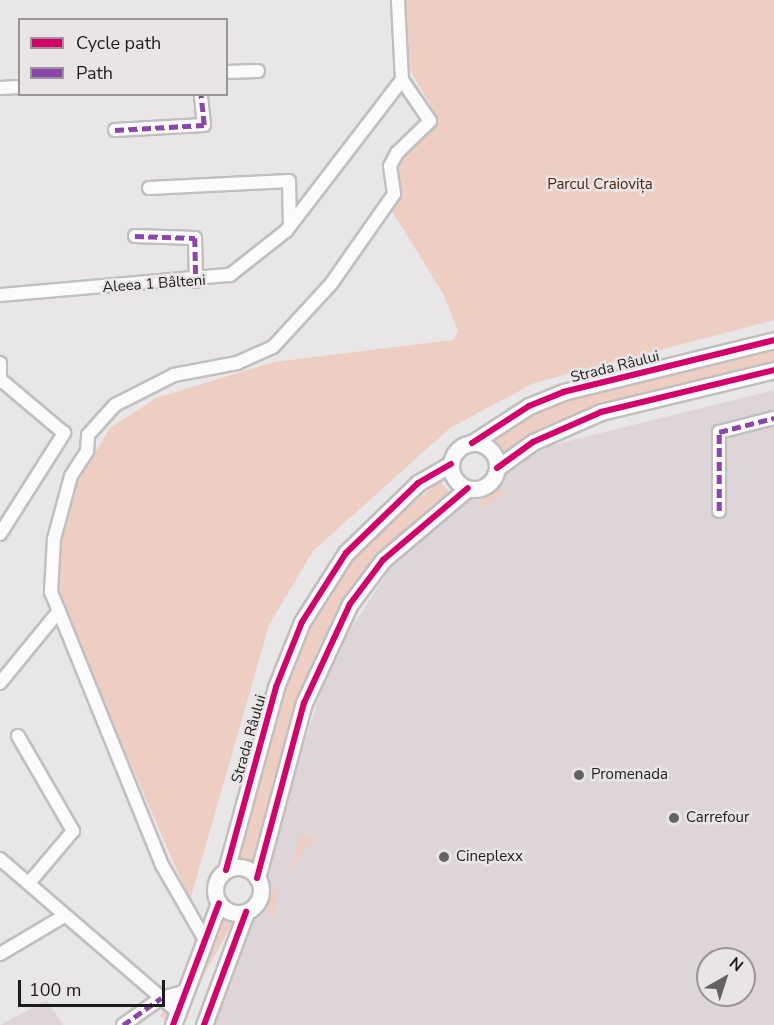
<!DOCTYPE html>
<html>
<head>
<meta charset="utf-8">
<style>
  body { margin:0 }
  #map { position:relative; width:774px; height:1025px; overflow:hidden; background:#e8e6e7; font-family:"Nunito Sans",sans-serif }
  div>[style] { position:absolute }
  .built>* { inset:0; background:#ddd5d7 }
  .green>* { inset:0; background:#eecec3; transform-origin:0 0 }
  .roads { filter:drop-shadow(2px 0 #c1bfc0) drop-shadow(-2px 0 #c1bfc0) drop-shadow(0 2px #c1bfc0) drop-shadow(0 -2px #c1bfc0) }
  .minor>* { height:12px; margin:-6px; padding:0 6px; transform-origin:6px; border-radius:6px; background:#fcfbfb }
  .major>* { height:15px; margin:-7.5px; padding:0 7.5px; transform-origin:7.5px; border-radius:7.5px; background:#fcfbfb }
  .major>.ring { margin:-7.5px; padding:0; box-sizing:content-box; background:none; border:15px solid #fcfbfb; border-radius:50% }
  .quiet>* { height:4.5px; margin-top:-2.25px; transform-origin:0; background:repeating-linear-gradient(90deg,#8e44ad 0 9px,transparent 0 13.5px) }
  .cycleway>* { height:6px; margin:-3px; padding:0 3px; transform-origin:3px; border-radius:3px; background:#d6006c }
  .dots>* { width:16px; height:16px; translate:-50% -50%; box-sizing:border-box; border:3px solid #e9e5e6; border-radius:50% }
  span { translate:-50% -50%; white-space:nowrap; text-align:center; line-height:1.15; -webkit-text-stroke:5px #e9e5e6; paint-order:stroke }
  .park-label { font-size:15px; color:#51220e }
  .street-label { font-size:15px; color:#1d1c1c }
  .poi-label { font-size:15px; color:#1d1c1c }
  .left { translate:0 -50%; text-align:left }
  .legend { position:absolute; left:18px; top:18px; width:210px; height:78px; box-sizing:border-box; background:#e9e5e6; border:2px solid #979595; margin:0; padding:8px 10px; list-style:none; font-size:18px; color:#1d1c1c }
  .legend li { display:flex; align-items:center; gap:12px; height:30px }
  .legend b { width:30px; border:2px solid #979595 }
  .north { position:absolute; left:696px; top:947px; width:60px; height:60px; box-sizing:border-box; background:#e9e5e6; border:2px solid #979595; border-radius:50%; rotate:39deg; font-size:16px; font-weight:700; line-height:24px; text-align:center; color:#1d1c1c }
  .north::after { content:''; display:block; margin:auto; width:21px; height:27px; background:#646363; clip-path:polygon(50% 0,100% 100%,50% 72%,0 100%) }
  .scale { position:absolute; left:18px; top:980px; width:147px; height:27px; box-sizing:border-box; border:3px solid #1d1c1c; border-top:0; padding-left:8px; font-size:18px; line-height:21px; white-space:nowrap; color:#1d1c1c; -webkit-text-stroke:4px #e9e5e6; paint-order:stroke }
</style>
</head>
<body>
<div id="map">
  <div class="built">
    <i style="clip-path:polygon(evenodd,774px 390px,774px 1025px,213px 1025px,332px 658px,389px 570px,462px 500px,549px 446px,774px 390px,708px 959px,744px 959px,744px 995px,708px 995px,708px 959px)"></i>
    <i style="clip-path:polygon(47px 1000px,63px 1025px,0 1025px)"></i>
  </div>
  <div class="green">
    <i style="clip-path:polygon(406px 0,774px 0,774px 320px,534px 383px,450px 428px,313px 551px,269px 625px,190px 900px,67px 618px,55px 568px,71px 494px,110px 428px,156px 398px,274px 362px,453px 340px,458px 331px,444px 295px,392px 211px,399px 200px,398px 163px,439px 120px,410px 70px)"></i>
    <i style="clip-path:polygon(774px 346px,774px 365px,598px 408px,528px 436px,503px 453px,490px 439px,538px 407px,589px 390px)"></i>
    <i style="clip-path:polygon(440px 481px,449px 492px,377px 558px,319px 646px,297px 702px,254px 864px,233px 858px,280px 691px,304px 633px,362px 545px)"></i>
    <i style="clip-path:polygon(492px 485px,506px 492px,481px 509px,481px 492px)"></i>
    <i style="clip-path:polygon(300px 834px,318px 840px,314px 845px,309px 841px,290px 875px)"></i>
    <i style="clip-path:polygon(278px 887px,274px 917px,262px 905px,264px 893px)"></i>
    <i style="left:217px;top:914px;width:18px;height:117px;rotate:29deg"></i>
  </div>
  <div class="roads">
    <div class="minor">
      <i style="left:226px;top:72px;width:32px;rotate:-2deg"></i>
      <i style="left:0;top:88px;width:20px;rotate:-3deg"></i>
      <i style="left:115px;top:130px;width:89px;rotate:-3.2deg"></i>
      <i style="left:204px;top:125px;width:31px;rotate:-96deg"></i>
      <i style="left:149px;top:188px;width:140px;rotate:-2.9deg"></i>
      <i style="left:289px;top:181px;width:45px;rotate:88.7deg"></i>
      <i style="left:135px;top:236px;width:60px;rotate:1.9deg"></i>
      <i style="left:195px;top:238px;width:43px;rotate:88.7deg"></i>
      <i style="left:0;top:295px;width:231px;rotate:-5deg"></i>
      <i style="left:230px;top:275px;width:71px;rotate:-38.2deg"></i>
      <i style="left:286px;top:231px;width:190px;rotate:-52.5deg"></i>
      <i style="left:402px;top:80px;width:80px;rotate:-92.9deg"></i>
      <i style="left:0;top:363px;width:19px;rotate:90deg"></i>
      <i style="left:1px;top:380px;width:82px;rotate:40.1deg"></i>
      <i style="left:719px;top:511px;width:79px;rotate:-90deg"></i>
      <i style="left:719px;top:432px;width:57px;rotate:-14.3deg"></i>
      <i style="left:0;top:534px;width:120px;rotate:-57.6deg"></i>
      <i style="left:0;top:683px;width:93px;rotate:-50.7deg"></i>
      <i style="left:18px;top:736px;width:110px;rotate:59.9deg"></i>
      <i style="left:73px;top:831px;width:68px;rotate:130.2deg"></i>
      <i style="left:0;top:859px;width:233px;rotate:40.7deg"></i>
      <i style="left:204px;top:938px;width:84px;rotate:-119.9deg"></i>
      <i style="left:162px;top:865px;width:295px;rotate:-112.1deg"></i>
      <i style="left:51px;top:592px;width:53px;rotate:-86.8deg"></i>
      <i style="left:54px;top:539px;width:65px;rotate:-74.9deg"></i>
      <i style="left:71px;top:476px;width:30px;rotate:-57deg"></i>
      <i style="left:87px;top:451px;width:16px;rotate:-86deg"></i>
      <i style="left:88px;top:435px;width:40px;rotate:-48deg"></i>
      <i style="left:115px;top:405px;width:66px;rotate:-27deg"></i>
      <i style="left:174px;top:375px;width:64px;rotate:-10.8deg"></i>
      <i style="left:237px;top:363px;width:39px;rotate:-24deg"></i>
      <i style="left:273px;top:347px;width:86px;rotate:-47.4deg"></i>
      <i style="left:331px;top:284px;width:110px;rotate:-55deg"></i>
      <i style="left:394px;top:194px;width:28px;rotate:-98deg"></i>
      <i style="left:390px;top:166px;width:15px;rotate:-62deg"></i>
      <i style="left:397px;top:153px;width:46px;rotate:-44.1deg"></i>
      <i style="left:430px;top:121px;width:50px;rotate:-124.3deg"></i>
      <i style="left:0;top:954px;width:74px;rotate:-30.7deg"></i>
      <i style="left:123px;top:1025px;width:47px;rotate:-35.4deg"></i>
      <i style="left:161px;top:998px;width:23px;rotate:-15deg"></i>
    </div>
    <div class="major">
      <i style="left:472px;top:443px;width:68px;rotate:-33deg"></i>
      <i style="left:529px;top:406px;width:37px;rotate:-22deg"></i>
      <i style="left:563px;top:392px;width:217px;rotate:-13.8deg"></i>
      <i class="ring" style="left:451px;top:443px;width:31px;height:31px"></i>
      <i style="left:497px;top:468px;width:44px;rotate:-35.8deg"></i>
      <i style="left:533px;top:442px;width:74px;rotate:-23.8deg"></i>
      <i style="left:601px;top:412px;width:178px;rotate:-13.6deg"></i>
      <i class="ring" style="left:215px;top:867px;width:31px;height:31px"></i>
      <i style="left:226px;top:870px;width:190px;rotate:-74.7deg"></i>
      <i style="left:276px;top:687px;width:70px;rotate:-68.2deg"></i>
      <i style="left:302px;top:622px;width:82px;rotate:-57.5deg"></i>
      <i style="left:346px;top:553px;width:100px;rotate:-44.2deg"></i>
      <i style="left:418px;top:483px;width:38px;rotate:-30deg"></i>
      <i style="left:257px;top:878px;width:181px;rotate:-75deg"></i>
      <i style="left:304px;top:703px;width:109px;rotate:-65.1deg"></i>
      <i style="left:350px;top:604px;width:55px;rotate:-53.1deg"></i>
      <i style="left:383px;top:560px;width:111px;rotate:-40.3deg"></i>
      <i style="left:173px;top:1025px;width:130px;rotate:-69.3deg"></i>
      <i style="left:204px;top:1025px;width:121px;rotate:-69.6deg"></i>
    </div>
  </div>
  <div class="quiet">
    <i style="left:115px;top:130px;width:89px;rotate:-3.2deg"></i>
    <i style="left:204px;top:125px;width:31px;rotate:-96deg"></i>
    <i style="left:135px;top:236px;width:60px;rotate:1.9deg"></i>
    <i style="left:195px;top:238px;width:43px;rotate:88.7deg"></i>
    <i style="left:719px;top:511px;width:79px;rotate:-90deg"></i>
    <i style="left:719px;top:432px;width:57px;rotate:-14.3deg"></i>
    <i style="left:123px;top:1025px;width:47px;rotate:-35.4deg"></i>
  </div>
  <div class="cycleway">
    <i style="left:472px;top:443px;width:68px;rotate:-33deg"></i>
    <i style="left:529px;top:406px;width:37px;rotate:-22deg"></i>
    <i style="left:563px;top:392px;width:217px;rotate:-13.8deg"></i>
    <i style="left:497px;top:468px;width:44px;rotate:-35.8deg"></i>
    <i style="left:533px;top:442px;width:74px;rotate:-23.8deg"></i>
    <i style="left:601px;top:412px;width:178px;rotate:-13.6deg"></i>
    <i style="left:226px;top:870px;width:190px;rotate:-74.7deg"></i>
    <i style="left:276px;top:687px;width:70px;rotate:-68.2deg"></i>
    <i style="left:302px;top:622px;width:82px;rotate:-57.5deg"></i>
    <i style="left:346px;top:553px;width:100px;rotate:-44.2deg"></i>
    <i style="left:418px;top:483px;width:38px;rotate:-30deg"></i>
    <i style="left:257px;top:878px;width:181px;rotate:-75deg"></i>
    <i style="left:304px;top:703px;width:109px;rotate:-65.1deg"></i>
    <i style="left:350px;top:604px;width:55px;rotate:-53.1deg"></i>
    <i style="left:383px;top:560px;width:111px;rotate:-40.3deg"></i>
    <i style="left:173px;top:1025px;width:130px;rotate:-69.3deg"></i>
    <i style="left:204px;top:1025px;width:121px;rotate:-69.6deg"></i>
  </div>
  <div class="dots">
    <i style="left:579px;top:775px;background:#646363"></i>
    <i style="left:674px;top:818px;background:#646363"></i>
    <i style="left:444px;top:857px;background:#646363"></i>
  </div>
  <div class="park-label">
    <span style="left:600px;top:185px">Parcul Craiovița</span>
  </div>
  <div class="street-label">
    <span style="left:154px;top:284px;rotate:-4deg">Aleea 1 Bâlteni</span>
    <span style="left:615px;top:367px;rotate:-14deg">Strada Râului</span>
    <span style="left:249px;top:739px;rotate:-74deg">Strada Râului</span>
  </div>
  <div class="poi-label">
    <span class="left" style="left:591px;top:775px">Promenada</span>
    <span class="left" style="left:686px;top:818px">Carrefour</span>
    <span class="left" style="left:456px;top:857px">Cineplexx</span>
  </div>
  <ul class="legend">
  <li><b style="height:8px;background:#d6006c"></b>Cycle path</li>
  <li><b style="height:8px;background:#8e44ad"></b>Path</li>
  </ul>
  <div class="north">N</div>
  <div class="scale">100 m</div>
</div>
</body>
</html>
